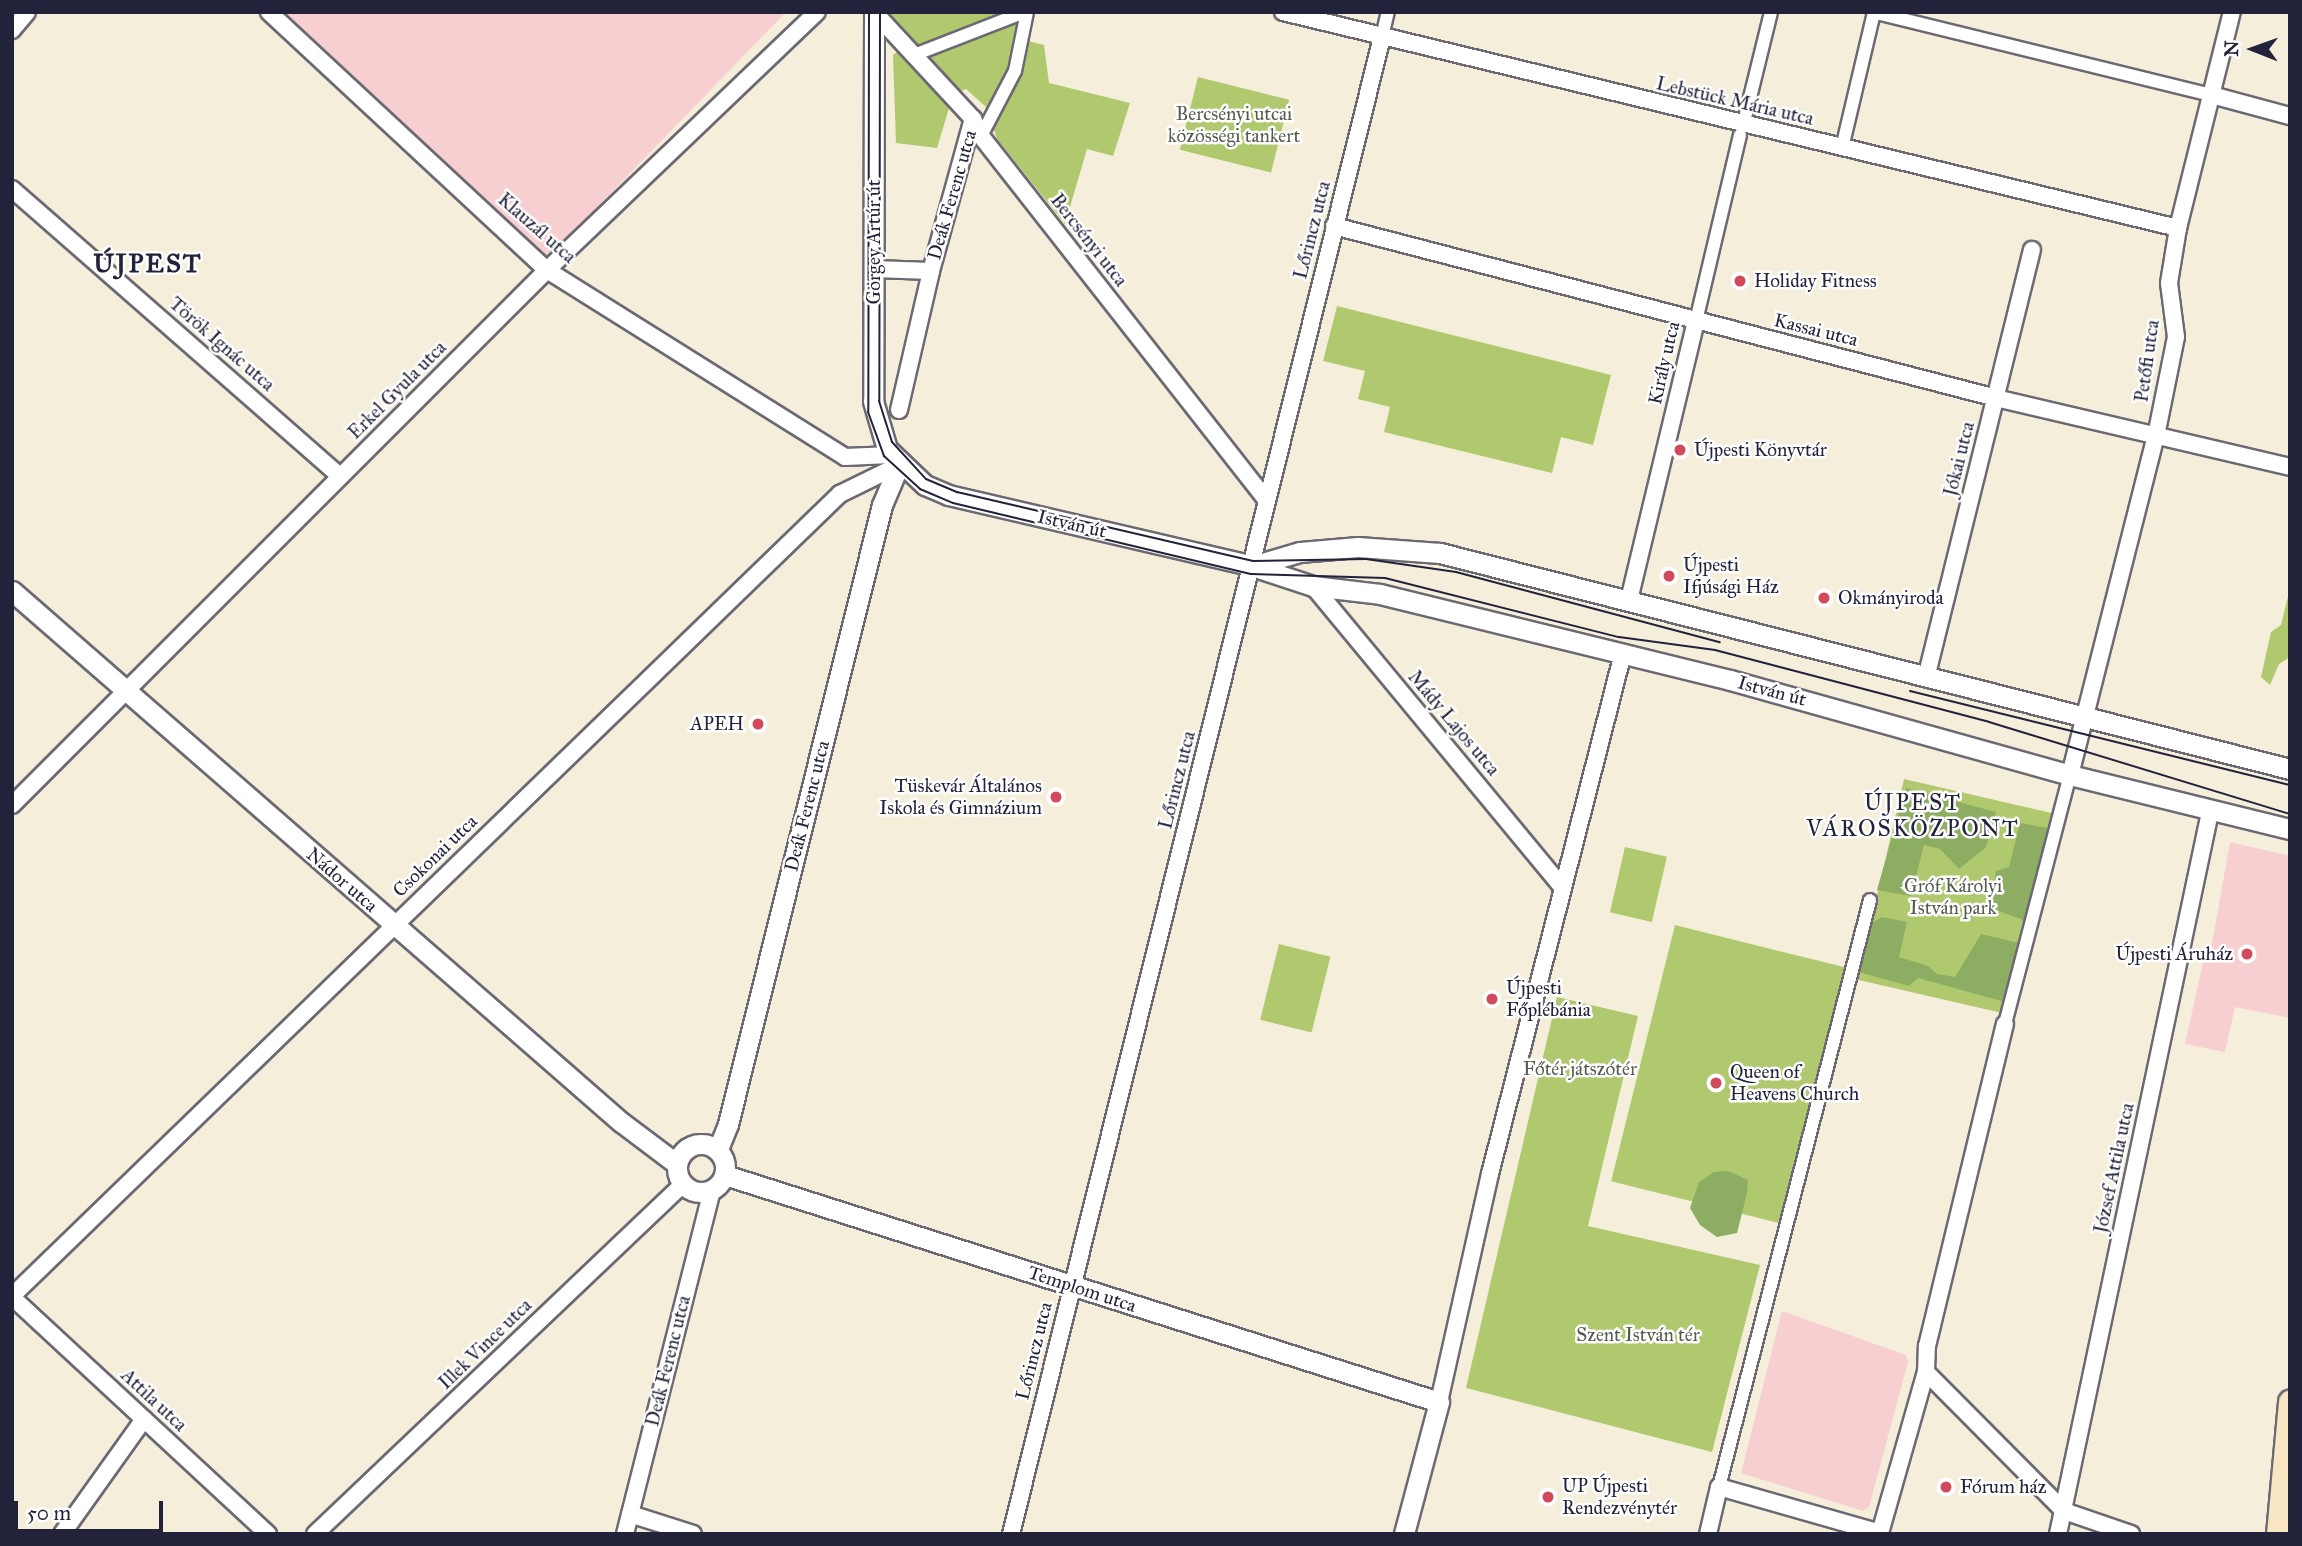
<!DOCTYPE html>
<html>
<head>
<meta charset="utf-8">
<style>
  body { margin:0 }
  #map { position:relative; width:2302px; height:1546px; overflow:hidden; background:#f4eedb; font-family:"IM FELL Great Primer",serif }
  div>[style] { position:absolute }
  .built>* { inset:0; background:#f7cfd1 }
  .green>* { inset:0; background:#b0c96f; transform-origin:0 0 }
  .forest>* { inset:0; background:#8cad62 }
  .roads { filter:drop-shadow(2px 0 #6c6973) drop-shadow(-2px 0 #6c6973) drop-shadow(0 2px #6c6973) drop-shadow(0 -2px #6c6973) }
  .pedestrian>* { height:12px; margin:-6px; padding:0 6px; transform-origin:6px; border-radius:6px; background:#fff }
  .minor>* { height:16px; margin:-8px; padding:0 8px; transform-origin:8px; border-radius:8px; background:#fff }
  .tertiary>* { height:19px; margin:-9.5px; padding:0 9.5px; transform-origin:9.5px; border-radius:9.5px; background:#fff }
  .tertiary>.ring { margin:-9.5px; padding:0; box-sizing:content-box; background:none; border:19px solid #fff; border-radius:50% }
  .secondary>* { height:23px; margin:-11.5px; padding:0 11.5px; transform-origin:11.5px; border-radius:11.5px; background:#f9e7c3 }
  .tram>* { height:2px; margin:-1px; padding:0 1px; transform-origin:1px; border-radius:1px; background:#22223b }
  .dots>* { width:19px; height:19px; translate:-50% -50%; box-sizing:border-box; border:4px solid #fff; border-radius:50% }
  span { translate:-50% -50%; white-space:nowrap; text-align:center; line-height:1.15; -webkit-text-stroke:5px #fff; paint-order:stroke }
  .street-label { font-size:19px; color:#22223b }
  .park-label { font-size:19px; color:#545c4d }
  .poi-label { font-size:19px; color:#22223b }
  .left { translate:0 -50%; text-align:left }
  .right { translate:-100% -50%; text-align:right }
  .quarter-label { font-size:23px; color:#22223b; letter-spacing:2px }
  .district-label { font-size:26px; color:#22223b; font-weight:700; letter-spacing:2px }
  .frame { position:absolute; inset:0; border:14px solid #22223b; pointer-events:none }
  .north { position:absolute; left:2218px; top:14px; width:70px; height:70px; -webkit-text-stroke:5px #fff; paint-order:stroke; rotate:271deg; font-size:19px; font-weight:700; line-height:28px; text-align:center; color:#22223b }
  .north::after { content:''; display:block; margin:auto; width:24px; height:32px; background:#22223b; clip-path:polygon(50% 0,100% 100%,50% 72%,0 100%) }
  .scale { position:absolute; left:14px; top:1501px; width:149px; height:32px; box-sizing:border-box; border:4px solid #22223b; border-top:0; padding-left:9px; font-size:21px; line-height:24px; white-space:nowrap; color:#22223b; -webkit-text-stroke:5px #fff; paint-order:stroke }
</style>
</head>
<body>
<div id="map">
  <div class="built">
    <i style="clip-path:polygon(279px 12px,786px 12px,548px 258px)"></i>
    <i style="clip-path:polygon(2230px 842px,2290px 856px,2290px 1018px,2235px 1007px,2225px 1052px,2185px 1044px,2207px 944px,2212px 944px)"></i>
    <i style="clip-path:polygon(1782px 1311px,1906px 1355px,1908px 1362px,1869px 1507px,1863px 1511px,1741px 1473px)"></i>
  </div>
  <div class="green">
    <i style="clip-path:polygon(883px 12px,1026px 12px,1020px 39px,1044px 45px,1049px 83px,1130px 103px,1113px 156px,1087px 149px,1065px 224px,997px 139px,986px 107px,966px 89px,958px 92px)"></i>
    <i style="clip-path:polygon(900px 50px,949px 108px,937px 148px,896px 143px,893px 55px)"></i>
    <i style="left:1198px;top:77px;width:94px;height:75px;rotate:14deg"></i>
    <i style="clip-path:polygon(1337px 306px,1611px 375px,1593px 445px,1561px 437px,1552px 473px,1384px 432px,1390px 407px,1358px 399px,1365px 371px,1323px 361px)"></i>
    <i style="clip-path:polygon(2290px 588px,2290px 657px,2279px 664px,2270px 685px,2261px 677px,2271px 632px,2281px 625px)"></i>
    <i style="left:1904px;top:779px;width:155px;height:206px;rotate:13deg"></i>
    <i style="left:1625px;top:847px;width:43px;height:67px;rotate:13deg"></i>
    <i style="left:1675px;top:925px;width:175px;height:264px;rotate:14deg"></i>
    <i style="left:1279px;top:944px;width:53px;height:78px;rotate:14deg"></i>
    <i style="clip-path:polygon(1557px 997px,1638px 1016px,1588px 1226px,1760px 1265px,1712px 1452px,1466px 1388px)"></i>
  </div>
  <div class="forest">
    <i style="clip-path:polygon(1906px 788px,1996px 812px,1986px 847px,1959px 869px,1940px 849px,1924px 845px,1911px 896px,1877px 890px)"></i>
    <i style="clip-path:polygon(2020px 823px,2048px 828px,2026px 921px,1991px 908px,1996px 871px,2009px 867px)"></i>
    <i style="clip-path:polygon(1882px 917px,1907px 922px,1899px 957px,1928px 966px,1937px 974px,1955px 977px,1981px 934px,2019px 943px,2005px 1002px,1918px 978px,1909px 986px,1855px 971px,1868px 925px)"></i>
    <i style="clip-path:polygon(1728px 1171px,1748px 1180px,1747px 1193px,1737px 1233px,1717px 1237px,1700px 1225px,1690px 1208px,1699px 1182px,1714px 1172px)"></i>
  </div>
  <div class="roads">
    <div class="pedestrian">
      <i style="left:1873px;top:12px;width:349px;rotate:13.8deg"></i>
      <i style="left:1382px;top:37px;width:26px;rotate:-77deg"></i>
      <i style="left:914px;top:55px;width:119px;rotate:-21.2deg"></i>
      <i style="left:1746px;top:114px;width:105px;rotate:-76.2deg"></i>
      <i style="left:981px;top:136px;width:73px;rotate:-62.4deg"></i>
      <i style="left:1015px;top:71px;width:60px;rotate:-78.5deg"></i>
      <i style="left:1842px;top:148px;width:139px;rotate:-76.7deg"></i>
      <i style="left:1696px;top:321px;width:191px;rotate:-76.7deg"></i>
      <i style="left:2005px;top:1024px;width:257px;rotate:-75.4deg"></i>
      <i style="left:1719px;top:1487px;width:606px;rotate:-75.57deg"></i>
    </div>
    <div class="minor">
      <i style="left:269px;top:12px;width:379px;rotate:42.9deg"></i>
      <i style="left:547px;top:270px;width:352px;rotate:32.1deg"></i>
      <i style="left:845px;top:457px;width:46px;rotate:-2.5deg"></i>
      <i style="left:874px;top:12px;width:146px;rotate:47.2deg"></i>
      <i style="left:973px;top:119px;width:19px;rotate:65deg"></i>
      <i style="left:981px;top:136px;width:462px;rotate:51.9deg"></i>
      <i style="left:1283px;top:12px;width:921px;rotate:13.57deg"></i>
      <i style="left:12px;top:30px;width:23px;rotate:-50deg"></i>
      <i style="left:2212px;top:95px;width:81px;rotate:15.1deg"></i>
      <i style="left:12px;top:189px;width:436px;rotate:41.2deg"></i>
      <i style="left:1334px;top:226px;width:684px;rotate:14.56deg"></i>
      <i style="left:1996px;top:398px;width:302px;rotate:13.2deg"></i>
      <i style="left:874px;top:269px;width:57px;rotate:2deg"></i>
      <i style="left:899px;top:410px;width:143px;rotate:-77deg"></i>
      <i style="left:931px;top:271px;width:158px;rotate:-74.6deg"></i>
      <i style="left:1313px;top:586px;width:391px;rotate:50.4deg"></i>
      <i style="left:1629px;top:600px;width:287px;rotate:-76.5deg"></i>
      <i style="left:1926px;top:678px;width:441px;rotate:-76.1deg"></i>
      <i style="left:2070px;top:775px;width:350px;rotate:-75.8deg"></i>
      <i style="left:2156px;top:436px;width:101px;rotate:-78.6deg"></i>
      <i style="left:2176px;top:337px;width:54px;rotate:-97.4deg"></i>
      <i style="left:2169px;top:283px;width:56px;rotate:-80.7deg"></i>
      <i style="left:2178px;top:228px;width:223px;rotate:-76deg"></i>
      <i style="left:12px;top:805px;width:757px;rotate:-45deg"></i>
      <i style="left:547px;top:270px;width:373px;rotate:-43.7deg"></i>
      <i style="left:12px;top:1296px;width:1153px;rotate:-44.09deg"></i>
      <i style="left:840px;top:494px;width:66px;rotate:-26.2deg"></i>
      <i style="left:12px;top:1297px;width:349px;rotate:42.8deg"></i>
      <i style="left:1926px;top:1372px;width:196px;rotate:45.2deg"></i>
      <i style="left:2064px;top:1511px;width:71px;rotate:18.9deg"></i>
      <i style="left:1439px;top:1402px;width:234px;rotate:-77.4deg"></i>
      <i style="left:1490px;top:1174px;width:538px;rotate:-75.68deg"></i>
      <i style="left:630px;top:1514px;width:66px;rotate:17.6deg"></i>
      <i style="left:62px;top:1534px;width:141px;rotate:-54.5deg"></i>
      <i style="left:315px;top:1534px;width:508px;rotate:-43.56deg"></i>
      <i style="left:625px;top:1534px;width:355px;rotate:-75.8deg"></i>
      <i style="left:1011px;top:1534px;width:1542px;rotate:-76.08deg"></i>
      <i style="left:1708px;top:1534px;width:48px;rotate:-76.8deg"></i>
      <i style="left:1719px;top:1487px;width:167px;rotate:15.9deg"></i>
      <i style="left:1880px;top:1533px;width:167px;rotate:-74.1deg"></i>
      <i style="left:1926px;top:1372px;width:26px;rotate:-88deg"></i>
      <i style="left:1927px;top:1346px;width:331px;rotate:-76.4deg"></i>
      <i style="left:2058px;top:1534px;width:738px;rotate:-78.11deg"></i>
    </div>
    <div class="tertiary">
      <i style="left:874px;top:12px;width:389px;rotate:90.1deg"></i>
      <i style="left:873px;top:401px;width:50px;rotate:73.7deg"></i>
      <i style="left:887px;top:449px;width:52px;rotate:43.5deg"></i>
      <i style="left:925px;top:485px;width:25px;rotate:23deg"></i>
      <i style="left:948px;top:495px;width:312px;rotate:13.1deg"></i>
      <i style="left:1252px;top:566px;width:64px;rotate:18.2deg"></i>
      <i style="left:1313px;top:586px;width:67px;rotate:6.8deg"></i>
      <i style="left:1380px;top:594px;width:360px;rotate:13.8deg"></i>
      <i style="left:1730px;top:680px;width:353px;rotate:15.6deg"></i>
      <i style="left:2070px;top:775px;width:227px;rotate:13.8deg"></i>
      <i style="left:1252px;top:566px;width:50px;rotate:-16.3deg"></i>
      <i style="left:1300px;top:552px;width:58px;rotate:-4.9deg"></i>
      <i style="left:1358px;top:547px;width:82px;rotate:4.2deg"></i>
      <i style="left:1440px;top:553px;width:877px;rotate:14.26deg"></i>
      <i style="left:12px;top:591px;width:808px;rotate:41.09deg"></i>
      <i style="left:621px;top:1122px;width:70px;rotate:36.9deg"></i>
      <i class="ring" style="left:677px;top:1144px;width:29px;height:29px"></i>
      <i style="left:718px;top:1149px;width:27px;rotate:-68deg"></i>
      <i style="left:728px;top:1124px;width:638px;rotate:-76.03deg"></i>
      <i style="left:882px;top:505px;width:43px;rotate:-67deg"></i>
      <i style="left:725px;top:1175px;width:749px;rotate:17.64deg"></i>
      <i style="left:1439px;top:1402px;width:137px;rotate:104.9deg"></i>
    </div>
    <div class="secondary">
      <i style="left:2278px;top:1534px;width:133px;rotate:-84.8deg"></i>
    </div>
  </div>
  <div class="tram">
    <i style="left:869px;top:12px;width:400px;rotate:90.1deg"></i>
    <i style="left:868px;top:412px;width:47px;rotate:70deg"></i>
    <i style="left:884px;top:456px;width:49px;rotate:42.5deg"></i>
    <i style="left:920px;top:489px;width:36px;rotate:23deg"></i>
    <i style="left:953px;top:503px;width:306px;rotate:13.4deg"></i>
    <i style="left:1251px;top:574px;width:134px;rotate:1.7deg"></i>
    <i style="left:1385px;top:578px;width:241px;rotate:14.2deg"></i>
    <i style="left:1619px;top:637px;width:97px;rotate:7.7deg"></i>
    <i style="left:1715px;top:650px;width:283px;rotate:14.7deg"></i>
    <i style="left:1989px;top:722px;width:315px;rotate:17deg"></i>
    <i style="left:880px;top:12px;width:389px;rotate:90.1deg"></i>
    <i style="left:879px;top:401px;width:43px;rotate:72.4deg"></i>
    <i style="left:892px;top:442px;width:50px;rotate:47.4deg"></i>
    <i style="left:926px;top:479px;width:34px;rotate:23deg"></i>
    <i style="left:957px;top:492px;width:304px;rotate:13.1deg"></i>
    <i style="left:1253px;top:561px;width:113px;rotate:-1deg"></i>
    <i style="left:1366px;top:559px;width:91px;rotate:8.2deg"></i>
    <i style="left:1456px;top:572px;width:273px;rotate:14.9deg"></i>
    <i style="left:1910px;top:691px;width:391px;rotate:13.9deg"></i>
  </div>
  <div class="dots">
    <i style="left:1740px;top:281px;background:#d1495b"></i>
    <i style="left:1680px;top:450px;background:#d1495b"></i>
    <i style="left:1669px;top:576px;background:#d1495b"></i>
    <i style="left:1824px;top:598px;background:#d1495b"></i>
    <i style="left:758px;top:724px;background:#d1495b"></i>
    <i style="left:1056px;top:797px;background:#d1495b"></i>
    <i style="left:2247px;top:954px;background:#d1495b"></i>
    <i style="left:1492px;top:999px;background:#d1495b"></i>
    <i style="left:1716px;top:1083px;background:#d1495b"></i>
    <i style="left:1946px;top:1487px;background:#d1495b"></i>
    <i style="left:1548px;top:1497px;background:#d1495b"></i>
  </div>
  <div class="street-label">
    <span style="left:1735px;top:101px;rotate:13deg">Lebstück Mária utca</span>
    <span style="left:952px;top:195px;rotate:-74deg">Deák Ferenc utca</span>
    <span style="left:537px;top:228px;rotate:41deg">Klauzál utca</span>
    <span style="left:1312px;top:230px;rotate:-76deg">Lőrincz utca</span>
    <span style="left:1089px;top:240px;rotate:52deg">Bercsényi utca</span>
    <span style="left:874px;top:242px;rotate:-90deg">Görgey Artúr út</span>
    <span style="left:1816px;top:330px;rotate:14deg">Kassai utca</span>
    <span style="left:222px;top:344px;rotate:41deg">Török Ignác utca</span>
    <span style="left:2147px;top:361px;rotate:-82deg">Petőfi utca</span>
    <span style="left:1664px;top:363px;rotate:-77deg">Király utca</span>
    <span style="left:397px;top:390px;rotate:-45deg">Erkel Gyula utca</span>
    <span style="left:1959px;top:459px;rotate:-76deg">Jókai utca</span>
    <span style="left:1072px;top:524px;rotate:13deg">István út</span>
    <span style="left:1772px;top:691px;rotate:15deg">István út</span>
    <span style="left:1454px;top:723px;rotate:50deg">Mády Lajos utca</span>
    <span style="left:1177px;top:780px;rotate:-76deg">Lőrincz utca</span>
    <span style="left:807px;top:806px;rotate:-76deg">Deák Ferenc utca</span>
    <span style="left:435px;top:856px;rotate:-44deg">Csokonai utca</span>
    <span style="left:342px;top:880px;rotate:41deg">Nádor utca</span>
    <span style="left:2114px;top:1168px;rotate:-78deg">József Attila utca</span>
    <span style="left:1082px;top:1289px;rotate:18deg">Templom utca</span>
    <span style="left:485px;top:1344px;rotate:-44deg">Illek Vince utca</span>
    <span style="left:1034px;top:1351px;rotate:-76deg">Lőrincz utca</span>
    <span style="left:668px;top:1361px;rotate:-76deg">Deák Ferenc utca</span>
    <span style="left:154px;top:1400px;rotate:43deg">Attila utca</span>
  </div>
  <div class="park-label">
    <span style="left:1234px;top:125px">Bercsényi utcai<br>közösségi tankert</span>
    <span style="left:1953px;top:897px">Gróf Károlyi<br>István park</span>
    <span style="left:1580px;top:1069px">Főtér játszótér</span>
    <span style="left:1638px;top:1335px">Szent István tér</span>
  </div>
  <div class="poi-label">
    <span class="left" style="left:1754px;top:281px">Holiday Fitness</span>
    <span class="left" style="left:1694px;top:450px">Újpesti Könyvtár</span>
    <span class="left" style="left:1683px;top:576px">Újpesti<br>Ifjúsági Ház</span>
    <span class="left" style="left:1838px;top:598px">Okmányiroda</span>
    <span class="right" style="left:744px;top:724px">APEH</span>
    <span class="right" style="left:1042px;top:797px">Tüskevár Általános<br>Iskola és Gimnázium</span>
    <span class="right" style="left:2233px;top:954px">Újpesti Áruház</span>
    <span class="left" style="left:1506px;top:999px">Újpesti<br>Főplébánia</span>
    <span class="left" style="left:1730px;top:1083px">Queen of<br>Heavens Church</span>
    <span class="left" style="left:1562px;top:1497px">UP Újpesti<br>Rendezvénytér</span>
    <span class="left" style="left:1960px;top:1487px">Fórum ház</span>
  </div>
  <div class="quarter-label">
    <span style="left:1913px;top:815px">ÚJPEST<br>VÁROSKÖZPONT</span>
  </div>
  <div class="district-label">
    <span style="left:148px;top:264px">ÚJPEST</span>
  </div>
  <div class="frame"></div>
  <div class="north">N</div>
  <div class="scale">50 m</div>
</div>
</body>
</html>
